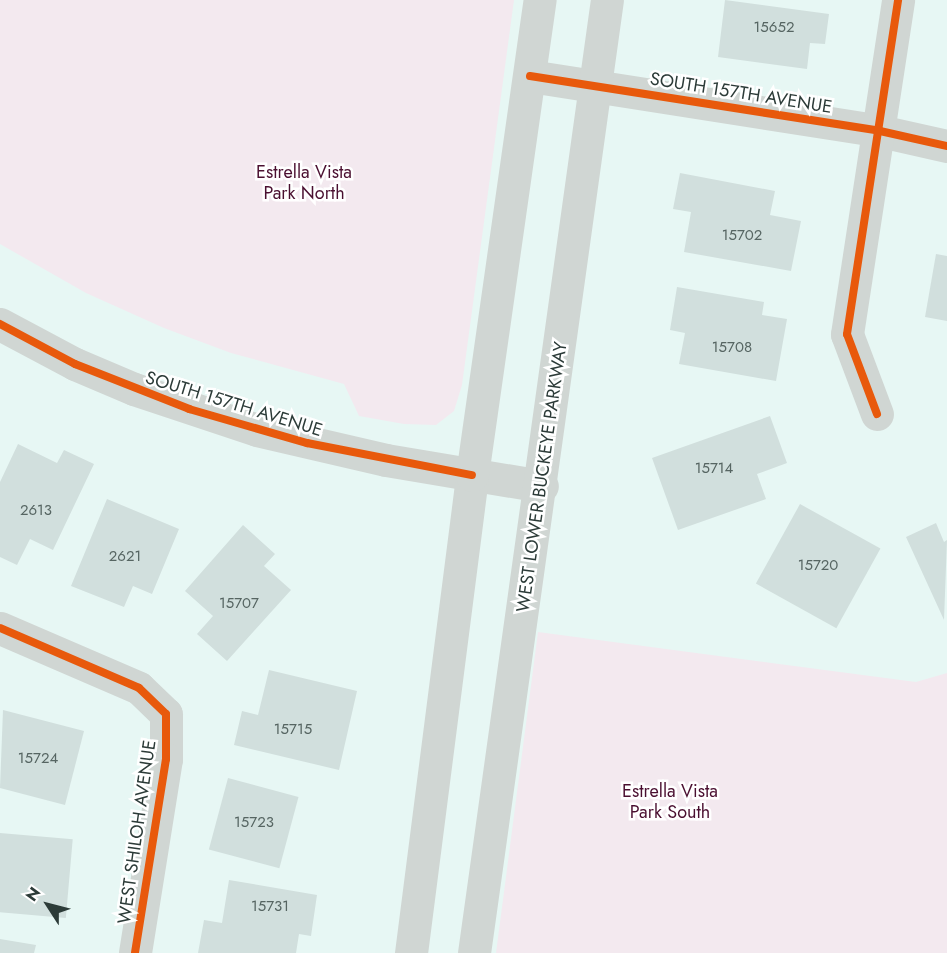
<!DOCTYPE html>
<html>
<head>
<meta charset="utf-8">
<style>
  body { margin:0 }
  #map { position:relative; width:947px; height:953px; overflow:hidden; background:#e7f7f4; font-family:Jost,sans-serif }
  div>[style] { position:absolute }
  .green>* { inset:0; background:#f3e9ef }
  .building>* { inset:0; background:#d1dfdd; transform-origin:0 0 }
  .minor>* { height:33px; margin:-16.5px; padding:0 16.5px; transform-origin:16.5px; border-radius:16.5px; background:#d0d6d3 }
  .major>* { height:33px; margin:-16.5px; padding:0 16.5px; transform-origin:16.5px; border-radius:16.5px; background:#d0d6d3 }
  .cycleway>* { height:8px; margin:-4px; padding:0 4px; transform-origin:4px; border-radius:4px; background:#e8590c }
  span { translate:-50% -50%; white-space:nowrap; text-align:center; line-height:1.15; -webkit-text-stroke:5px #fff; paint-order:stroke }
  .number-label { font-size:15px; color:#566562 }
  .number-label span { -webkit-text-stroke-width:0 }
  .street-label { font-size:18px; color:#2c3b38 }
  .park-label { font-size:18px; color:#4a0f30 }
  .north { position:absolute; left:18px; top:875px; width:60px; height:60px; -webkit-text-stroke:4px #fff; paint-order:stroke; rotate:306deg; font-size:16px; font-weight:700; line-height:24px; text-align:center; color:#2c3b38 }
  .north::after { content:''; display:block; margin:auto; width:21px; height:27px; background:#2c3b38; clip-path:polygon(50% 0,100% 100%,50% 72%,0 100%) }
</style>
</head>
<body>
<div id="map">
  <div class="green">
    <i style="clip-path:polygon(0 0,514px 0,462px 385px,454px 411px,436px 425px,404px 424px,359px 416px,344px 384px,231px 353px,164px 328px,86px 293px,0 244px)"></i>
    <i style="clip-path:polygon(538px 632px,916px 682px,947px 673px,947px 953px,496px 953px)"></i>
  </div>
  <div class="building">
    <i style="clip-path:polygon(725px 0,829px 14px,825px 44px,810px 43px,807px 69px,718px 57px)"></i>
    <i style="clip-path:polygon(680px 173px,775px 191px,770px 215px,801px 221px,791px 271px,684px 252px,691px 212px,673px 209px)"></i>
    <i style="clip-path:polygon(936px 254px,947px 256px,947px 321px,925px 317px)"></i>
    <i style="clip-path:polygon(677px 287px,764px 302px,762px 315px,787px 319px,776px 381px,679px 364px,685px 333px,670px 330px)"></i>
    <i style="clip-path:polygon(770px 416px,787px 463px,757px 474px,766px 499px,678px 530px,652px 458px)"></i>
    <i style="clip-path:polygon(18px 444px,57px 463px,64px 450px,94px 464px,53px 550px,30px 539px,17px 565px,0 557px,0 482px)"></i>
    <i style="clip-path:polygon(107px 499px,179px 529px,152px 594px,133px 586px,124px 607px,71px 586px)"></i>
    <i style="left:800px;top:504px;width:92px;height:91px;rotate:29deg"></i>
    <i style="clip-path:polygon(936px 523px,944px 542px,947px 540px,944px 620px,906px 537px)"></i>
    <i style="clip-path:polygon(243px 525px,275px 554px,264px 566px,291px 590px,227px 661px,197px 634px,213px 616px,185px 591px)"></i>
    <i style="clip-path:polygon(269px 670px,357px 691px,339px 770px,234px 745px,242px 711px,258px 715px)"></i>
    <i style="clip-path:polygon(3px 710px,84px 731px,65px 805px,0 788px)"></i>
    <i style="left:228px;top:778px;width:73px;height:74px;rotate:15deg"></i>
    <i style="left:0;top:833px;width:73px;height:79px;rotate:5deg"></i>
    <i style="clip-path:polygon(229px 880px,317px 895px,311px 936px,299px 934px,296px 953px,198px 953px,204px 920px,222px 923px)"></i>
    <i style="clip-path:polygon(0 939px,36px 945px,34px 953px,0 953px)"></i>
  </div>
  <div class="minor">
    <i style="left:530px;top:76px;width:354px;rotate:8.9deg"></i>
    <i style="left:880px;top:131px;width:69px;rotate:12.6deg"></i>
    <i style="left:0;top:324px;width:85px;rotate:28.1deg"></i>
    <i style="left:75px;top:364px;width:64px;rotate:23deg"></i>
    <i style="left:134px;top:389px;width:130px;rotate:18.4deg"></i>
    <i style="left:257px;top:430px;width:132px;rotate:13.1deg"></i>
    <i style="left:386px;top:460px;width:158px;rotate:9.5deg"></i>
    <i style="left:877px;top:414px;width:85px;rotate:-110.6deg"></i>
    <i style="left:847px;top:334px;width:338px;rotate:-81.3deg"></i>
    <i style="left:0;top:628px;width:151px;rotate:23.3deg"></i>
    <i style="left:139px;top:688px;width:37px;rotate:44deg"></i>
    <i style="left:166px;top:714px;width:45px;rotate:90deg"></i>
    <i style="left:166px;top:759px;width:196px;rotate:99.1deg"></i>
  </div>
  <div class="major">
    <i style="left:411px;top:953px;width:482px;rotate:-82.7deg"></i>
    <i style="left:472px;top:475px;width:480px;rotate:-81.9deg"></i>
    <i style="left:474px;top:953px;width:962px;rotate:-82.06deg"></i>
  </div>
  <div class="cycleway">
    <i style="left:530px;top:76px;width:354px;rotate:8.9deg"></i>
    <i style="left:880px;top:131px;width:69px;rotate:12.6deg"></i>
    <i style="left:0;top:324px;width:85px;rotate:28.1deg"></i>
    <i style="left:75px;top:364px;width:123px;rotate:21.5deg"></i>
    <i style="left:189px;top:409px;width:123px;rotate:16.1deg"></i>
    <i style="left:307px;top:443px;width:168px;rotate:11deg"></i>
    <i style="left:877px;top:414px;width:85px;rotate:-110.6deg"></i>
    <i style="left:847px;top:334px;width:338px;rotate:-81.3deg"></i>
    <i style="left:0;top:628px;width:151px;rotate:23.3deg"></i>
    <i style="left:139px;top:688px;width:37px;rotate:44deg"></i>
    <i style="left:166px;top:714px;width:45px;rotate:90deg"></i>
    <i style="left:166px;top:759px;width:196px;rotate:99.1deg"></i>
  </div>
  <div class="number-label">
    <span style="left:774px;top:28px">15652</span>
    <span style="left:742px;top:236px">15702</span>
    <span style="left:732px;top:348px">15708</span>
    <span style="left:714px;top:469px">15714</span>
    <span style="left:36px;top:511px">2613</span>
    <span style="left:125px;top:557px">2621</span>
    <span style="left:818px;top:566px">15720</span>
    <span style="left:239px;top:604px">15707</span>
    <span style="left:293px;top:730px">15715</span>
    <span style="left:38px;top:759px">15724</span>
    <span style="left:254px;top:823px">15723</span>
    <span style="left:270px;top:907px">15731</span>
  </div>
  <div class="street-label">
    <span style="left:741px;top:93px;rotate:9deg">SOUTH 157TH AVENUE</span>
    <span style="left:234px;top:404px;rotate:17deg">SOUTH 157TH AVENUE</span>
    <span style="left:542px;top:477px;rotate:-82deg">WEST LOWER BUCKEYE PARKWAY</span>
    <span style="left:137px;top:832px;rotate:-82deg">WEST SHILOH AVENUE</span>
  </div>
  <div class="park-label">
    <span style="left:304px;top:183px">Estrella Vista<br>Park North</span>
    <span style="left:670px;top:802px">Estrella Vista<br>Park South</span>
  </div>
  <div class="north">N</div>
</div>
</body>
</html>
